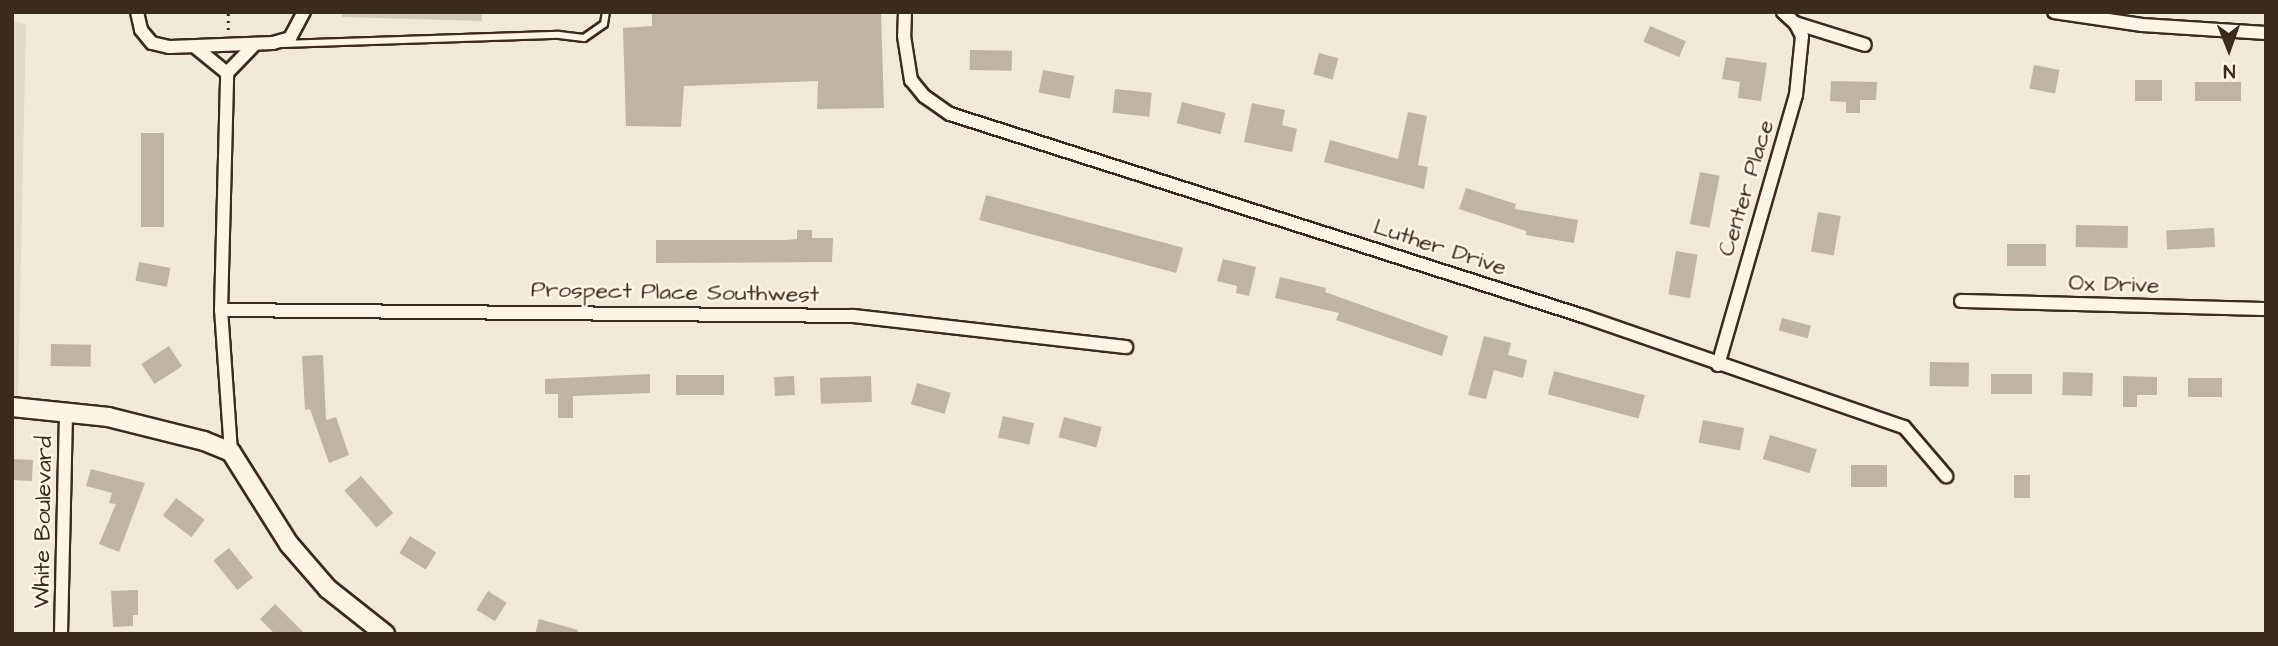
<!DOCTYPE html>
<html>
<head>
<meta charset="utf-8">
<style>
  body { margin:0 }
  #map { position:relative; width:2278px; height:646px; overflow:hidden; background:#f0e9d9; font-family:"Architects Daughter",sans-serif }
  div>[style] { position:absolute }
  .built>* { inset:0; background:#e1d9c9 }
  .green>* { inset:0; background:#d2c9ba }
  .building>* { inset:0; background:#beb3a4; transform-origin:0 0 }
  .path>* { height:2.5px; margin-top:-1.25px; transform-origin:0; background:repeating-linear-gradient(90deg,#3b2a1e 0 2px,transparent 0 7px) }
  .roads { filter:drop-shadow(2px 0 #3b2a1e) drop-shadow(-2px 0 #3b2a1e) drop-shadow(0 2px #3b2a1e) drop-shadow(0 -2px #3b2a1e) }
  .lane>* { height:6px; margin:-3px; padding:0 3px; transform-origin:3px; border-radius:3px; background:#fcf5e5 }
  .street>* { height:12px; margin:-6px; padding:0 6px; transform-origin:6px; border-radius:6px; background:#fcf5e5 }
  .secondary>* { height:18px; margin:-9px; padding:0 9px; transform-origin:9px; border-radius:9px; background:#fcf5e5 }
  span { translate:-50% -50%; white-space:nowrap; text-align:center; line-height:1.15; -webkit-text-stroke:5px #fcf5e5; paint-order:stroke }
  .street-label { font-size:23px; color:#3b2a1e }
  .frame { position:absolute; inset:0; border:14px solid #3b2a1e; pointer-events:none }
  .north { position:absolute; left:2194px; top:14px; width:70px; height:70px; -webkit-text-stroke:5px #fcf5e5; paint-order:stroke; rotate:179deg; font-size:19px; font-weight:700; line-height:28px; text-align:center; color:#3b2a1e }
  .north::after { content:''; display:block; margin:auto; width:24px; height:32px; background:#3b2a1e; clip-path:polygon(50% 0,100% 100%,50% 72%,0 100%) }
</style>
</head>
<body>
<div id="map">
  <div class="built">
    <i style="clip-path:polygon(12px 21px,26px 24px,18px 397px,12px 398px)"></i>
  </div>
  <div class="green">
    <i style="clip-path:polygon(342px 12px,482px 12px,482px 21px,342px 17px)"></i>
  </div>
  <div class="building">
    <i style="clip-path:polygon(652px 12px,881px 12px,884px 108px,817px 109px,818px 81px,684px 86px,681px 127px,626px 126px,623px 28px,652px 26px)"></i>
    <i style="left:1650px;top:26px;width:39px;height:17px;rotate:23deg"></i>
    <i style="left:970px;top:50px;width:42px;height:20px;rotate:1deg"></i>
    <i style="left:1319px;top:53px;width:20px;height:22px;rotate:15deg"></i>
    <i style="clip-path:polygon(1726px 57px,1767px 63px,1761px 101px,1738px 98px,1740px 82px,1722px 79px)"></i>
    <i style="left:2034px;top:65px;width:26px;height:24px;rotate:11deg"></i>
    <i style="left:1043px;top:70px;width:32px;height:23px;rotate:11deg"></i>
    <i style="left:2135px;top:80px;width:27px;height:21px"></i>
    <i style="clip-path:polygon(1831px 81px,1877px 82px,1876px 100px,1860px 100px,1860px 113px,1846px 113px,1846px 102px,1830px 101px)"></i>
    <i style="left:2195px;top:82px;width:46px;height:19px"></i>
    <i style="left:1115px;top:89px;width:37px;height:24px;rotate:6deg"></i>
    <i style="left:1182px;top:102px;width:45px;height:22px;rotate:14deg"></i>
    <i style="clip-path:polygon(1252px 103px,1285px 110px,1282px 125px,1297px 129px,1292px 152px,1244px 142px)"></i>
    <i style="clip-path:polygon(1408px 112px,1427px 116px,1418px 165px,1428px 167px,1424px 189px,1324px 162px,1330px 140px,1398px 159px)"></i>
    <i style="left:141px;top:133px;width:23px;height:94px"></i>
    <i style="left:1700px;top:172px;width:20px;height:53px;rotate:11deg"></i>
    <i style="clip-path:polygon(1466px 188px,1516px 204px,1515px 209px,1578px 220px,1574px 243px,1526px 235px,1526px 231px,1459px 209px)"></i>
    <i style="left:986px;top:195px;width:204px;height:26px;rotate:15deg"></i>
    <i style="left:1818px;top:212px;width:23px;height:40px;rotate:10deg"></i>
    <i style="left:2076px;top:225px;width:52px;height:22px;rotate:1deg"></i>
    <i style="left:2214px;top:228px;width:19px;height:48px;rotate:87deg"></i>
    <i style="clip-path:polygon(797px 230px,812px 230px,812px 238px,833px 238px,832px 262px,656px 263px,656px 240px,786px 240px,797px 239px)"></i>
    <i style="left:2007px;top:244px;width:39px;height:22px"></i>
    <i style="left:1676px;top:251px;width:22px;height:44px;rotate:10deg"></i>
    <i style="clip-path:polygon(1223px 259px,1256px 267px,1249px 296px,1236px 293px,1237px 286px,1217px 281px)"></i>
    <i style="left:139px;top:262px;width:32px;height:19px;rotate:11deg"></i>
    <i style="clip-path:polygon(1280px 277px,1326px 288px,1325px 292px,1448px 336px,1442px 356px,1336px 320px,1339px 313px,1275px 298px)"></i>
    <i style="left:1782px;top:318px;width:30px;height:13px;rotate:15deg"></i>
    <i style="clip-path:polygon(1484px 336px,1511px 343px,1508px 355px,1527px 360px,1523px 378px,1494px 370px,1486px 399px,1468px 395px)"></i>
    <i style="left:51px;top:344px;width:40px;height:22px;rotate:1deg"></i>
    <i style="left:169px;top:346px;width:24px;height:33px;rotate:57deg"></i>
    <i style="clip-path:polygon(323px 355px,326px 420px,336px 417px,349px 455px,329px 463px,310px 409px,305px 410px,302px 356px)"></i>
    <i style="left:1930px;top:362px;width:39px;height:24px;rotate:1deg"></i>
    <i style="left:1554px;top:371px;width:94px;height:24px;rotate:15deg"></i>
    <i style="left:2063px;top:372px;width:30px;height:23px;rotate:2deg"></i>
    <i style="clip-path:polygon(650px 374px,650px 393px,573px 396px,573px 418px,558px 418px,558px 394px,545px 394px,545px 379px)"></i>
    <i style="left:1991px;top:374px;width:41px;height:20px"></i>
    <i style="left:676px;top:375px;width:48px;height:20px"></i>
    <i style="left:794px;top:376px;width:19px;height:20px;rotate:87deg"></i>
    <i style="left:871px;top:376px;width:26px;height:51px;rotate:88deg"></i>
    <i style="clip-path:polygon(2123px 376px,2157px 377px,2157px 395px,2137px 395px,2137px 407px,2123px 407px)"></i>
    <i style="left:2188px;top:378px;width:34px;height:19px"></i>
    <i style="left:917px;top:383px;width:35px;height:22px;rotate:16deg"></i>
    <i style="left:1003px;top:416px;width:32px;height:22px;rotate:13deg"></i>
    <i style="left:1064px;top:417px;width:39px;height:21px;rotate:15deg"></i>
    <i style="left:1703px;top:420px;width:42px;height:23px;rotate:11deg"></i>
    <i style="left:1770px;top:435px;width:49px;height:25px;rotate:17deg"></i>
    <i style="left:12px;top:459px;width:21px;height:21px;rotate:3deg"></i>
    <i style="left:1851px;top:465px;width:36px;height:22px"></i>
    <i style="clip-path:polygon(91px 469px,145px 483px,119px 552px,99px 544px,116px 504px,109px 503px,112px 493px,86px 486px)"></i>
    <i style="left:2014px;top:475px;width:16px;height:23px"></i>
    <i style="left:361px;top:476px;width:49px;height:22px;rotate:49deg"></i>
    <i style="left:176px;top:498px;width:36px;height:22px;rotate:37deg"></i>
    <i style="left:410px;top:536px;width:31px;height:20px;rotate:32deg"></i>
    <i style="left:229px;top:548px;width:38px;height:20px;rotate:51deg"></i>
    <i style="clip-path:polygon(138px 590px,138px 615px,133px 615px,133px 626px,113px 627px,111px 591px)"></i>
    <i style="left:488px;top:591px;width:22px;height:22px;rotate:32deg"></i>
    <i style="clip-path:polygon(275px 604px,305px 634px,275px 634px,260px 619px)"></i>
    <i style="clip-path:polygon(539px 619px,578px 630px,577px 634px,535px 634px)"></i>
  </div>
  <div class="path">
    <i style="left:228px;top:30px;width:18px;rotate:-90deg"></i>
  </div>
  <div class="roads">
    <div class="lane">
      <i style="left:282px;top:44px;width:277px;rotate:-1.9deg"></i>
      <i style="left:559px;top:35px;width:25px;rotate:7deg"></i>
      <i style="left:584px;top:38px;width:24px;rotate:-35deg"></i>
      <i style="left:604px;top:24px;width:12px;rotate:-81deg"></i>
    </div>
    <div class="street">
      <i style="left:137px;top:12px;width:18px;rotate:77deg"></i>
      <i style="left:141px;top:30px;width:17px;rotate:50deg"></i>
      <i style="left:152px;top:43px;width:18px;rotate:13deg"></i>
      <i style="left:170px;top:47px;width:103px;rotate:-2.2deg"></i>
      <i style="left:273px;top:43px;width:18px;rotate:-16deg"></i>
      <i style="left:290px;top:38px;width:30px;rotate:-62deg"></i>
      <i style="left:905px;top:12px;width:24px;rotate:92deg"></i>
      <i style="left:904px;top:36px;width:45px;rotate:81deg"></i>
      <i style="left:911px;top:80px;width:21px;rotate:51deg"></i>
      <i style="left:924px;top:96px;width:32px;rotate:35deg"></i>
      <i style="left:950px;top:114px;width:664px;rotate:17.7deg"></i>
      <i style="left:1583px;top:316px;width:340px;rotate:19.1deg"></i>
      <i style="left:1904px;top:427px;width:65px;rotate:49.4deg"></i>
      <i style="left:1783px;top:12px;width:16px;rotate:43deg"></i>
      <i style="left:1795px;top:23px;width:73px;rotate:17.4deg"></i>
      <i style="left:2054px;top:12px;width:89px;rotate:8.4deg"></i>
      <i style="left:2142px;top:25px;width:124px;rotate:3.7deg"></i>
      <i style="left:195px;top:47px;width:41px;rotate:39.1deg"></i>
      <i style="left:1961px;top:301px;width:305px;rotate:1.5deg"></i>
      <i style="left:221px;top:310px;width:632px;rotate:0.54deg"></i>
      <i style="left:853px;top:316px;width:275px;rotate:6.5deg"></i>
      <i style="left:1718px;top:365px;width:281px;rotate:-73.9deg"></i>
      <i style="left:1796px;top:95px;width:59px;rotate:-84.2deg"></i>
      <i style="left:1802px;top:36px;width:15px;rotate:-118deg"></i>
      <i style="left:231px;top:452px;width:142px;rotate:-94deg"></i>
      <i style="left:221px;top:310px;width:237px;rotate:-88.5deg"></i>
      <i style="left:227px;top:73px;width:40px;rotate:-46deg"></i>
      <i style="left:61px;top:634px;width:223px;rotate:-88.7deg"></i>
    </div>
    <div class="secondary">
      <i style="left:12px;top:407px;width:97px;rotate:5.9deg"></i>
      <i style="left:108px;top:417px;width:99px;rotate:14deg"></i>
      <i style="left:204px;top:441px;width:29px;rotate:22deg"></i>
      <i style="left:231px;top:452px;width:109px;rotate:57.8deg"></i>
      <i style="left:289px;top:544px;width:60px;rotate:49.1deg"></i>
      <i style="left:328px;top:589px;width:73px;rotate:38.3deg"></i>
    </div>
  </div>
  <div class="street-label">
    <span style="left:1746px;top:188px;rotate:-73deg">Center Place</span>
    <span style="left:1440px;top:247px;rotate:18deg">Luther Drive</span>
    <span style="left:2114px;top:284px;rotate:2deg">Ox Drive</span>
    <span style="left:675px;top:292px;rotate:1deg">Prospect Place Southwest</span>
    <span style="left:43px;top:522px;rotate:-89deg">White Boulevard</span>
  </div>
  <div class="frame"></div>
  <div class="north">N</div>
</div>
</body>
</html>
